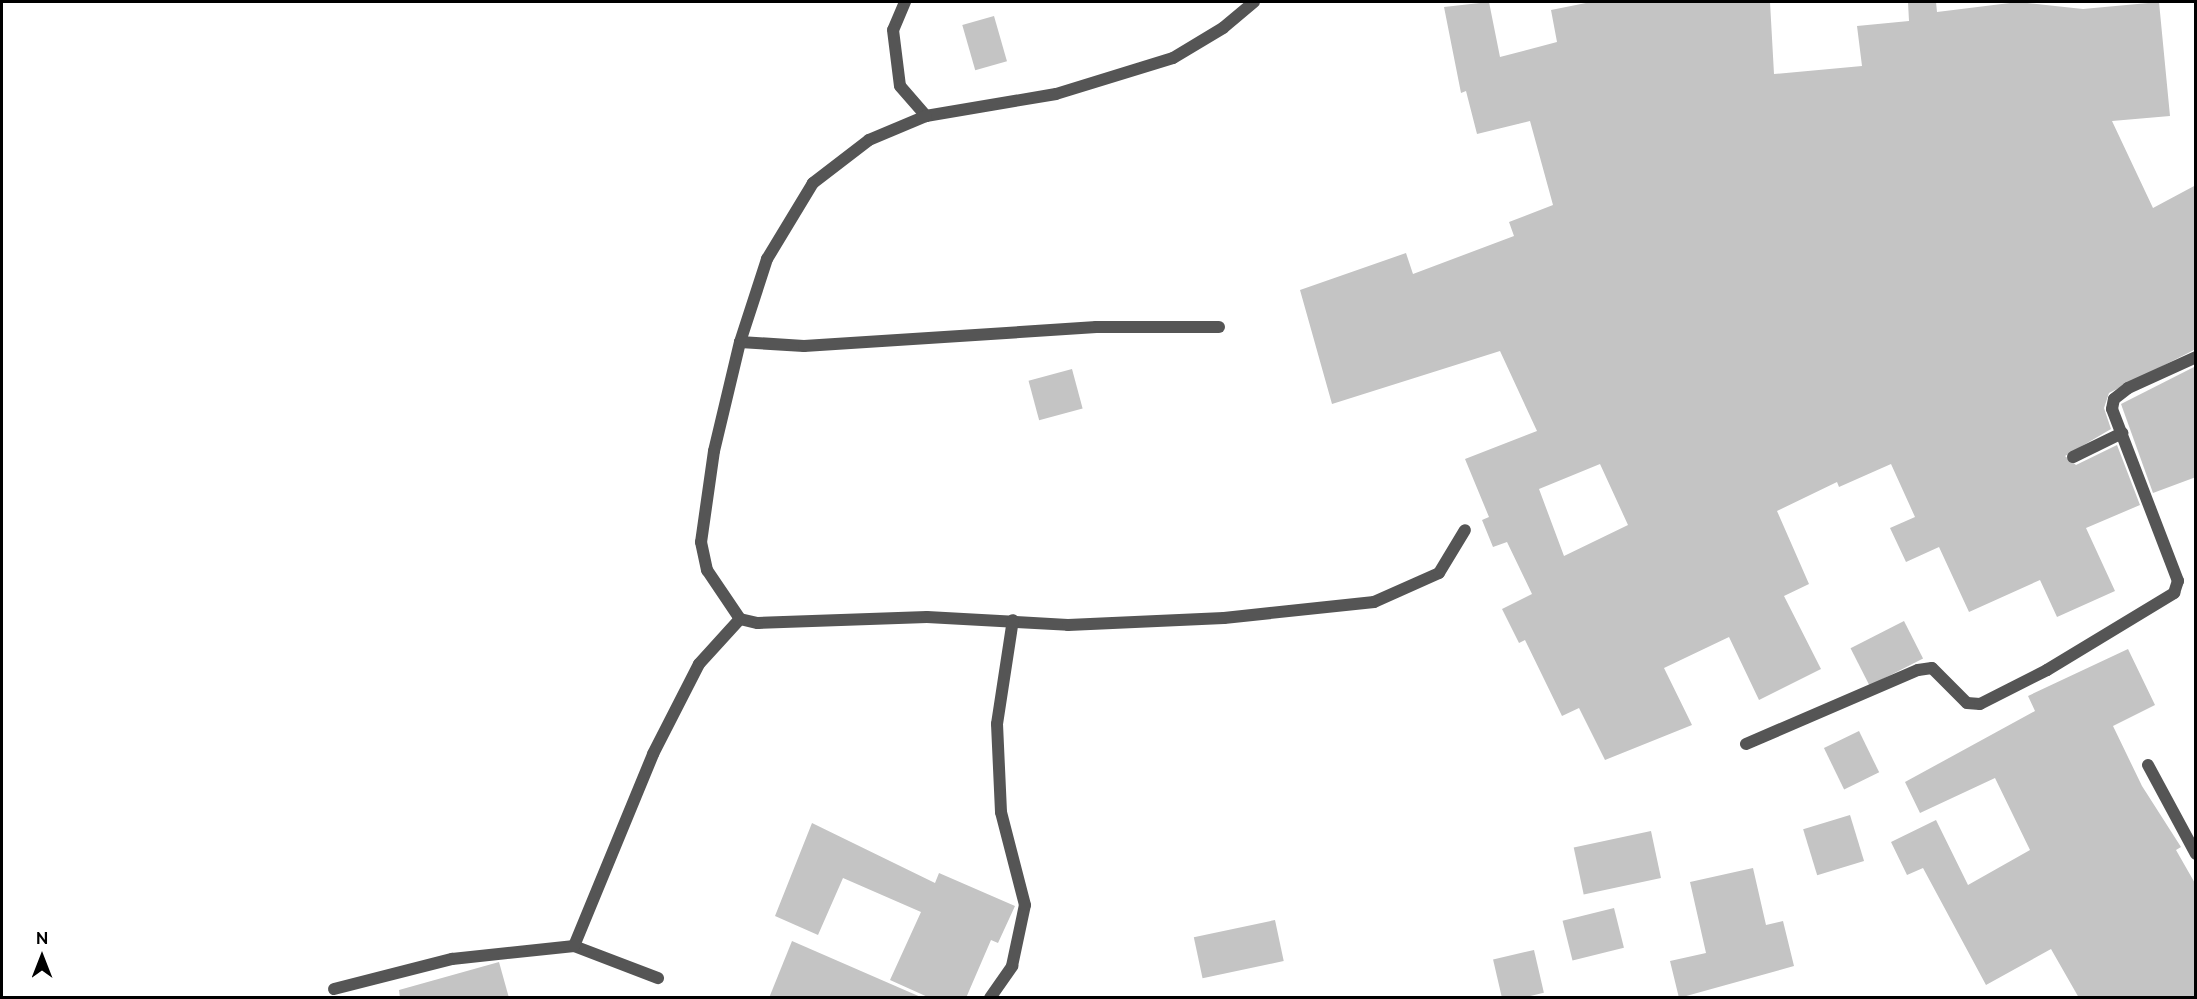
<!DOCTYPE html>
<html>
<head>
<meta charset="utf-8">
<style>
  body { margin:0 }
  #map { position:relative; width:2197px; height:999px; overflow:hidden; background:#fff; font-family:Raleway,sans-serif }
  div>[style] { position:absolute }
  .building>* { inset:0; background:#c4c4c4; transform-origin:0 0 }
  .minor>* { height:12px; margin:-6px; padding:0 6px; transform-origin:6px; border-radius:6px; background:#555 }
  span { translate:-50% -50%; white-space:nowrap; text-align:center; line-height:1.15; -webkit-text-stroke:6px #fff; paint-order:stroke }
  .frame { position:absolute; inset:0; border:3px solid #000; pointer-events:none }
  .north { position:absolute; left:12px; top:927px; width:60px; height:60px; -webkit-text-stroke:4px #fff; paint-order:stroke; rotate:0deg; font-size:16px; font-weight:700; line-height:24px; text-align:center; color:#000 }
  .north::after { content:''; display:block; margin:auto; width:21px; height:27px; background:#000; clip-path:polygon(50% 0,100% 100%,50% 72%,0 100%) }
</style>
</head>
<body>
<div id="map">
  <div class="building">
    <i style="clip-path:polygon(evenodd,1489px 2px,1500px 57px,1557px 42px,1551px 10px,1591px 2px,1770px 2px,1774px 74px,1862px 66px,1857px 26px,1909px 21px,1908px 2px,1936px 2px,1937px 12px,2018px 2px,2083px 9px,2159px 2px,2170px 116px,2112px 121px,2153px 208px,2196px 185px,2196px 349px,2109px 393px,2104px 408px,2111px 429px,2065px 456px,2076px 465px,2117px 445px,2140px 505px,2086px 528px,2115px 591px,2057px 617px,2040px 580px,1969px 612px,1939px 547px,1906px 562px,1890px 528px,1915px 517px,1891px 464px,1839px 487px,1837px 482px,1777px 511px,1809px 584px,1784px 596px,1821px 669px,1759px 700px,1729px 637px,1664px 668px,1692px 725px,1605px 760px,1579px 708px,1562px 716px,1525px 640px,1519px 643px,1502px 609px,1532px 594px,1507px 542px,1493px 547px,1482px 520px,1489px 517px,1465px 459px,1537px 431px,1500px 351px,1332px 404px,1300px 290px,1406px 253px,1413px 274px,1514px 236px,1509px 222px,1553px 205px,1530px 121px,1477px 134px,1466px 91px,1461px 93px,1444px 7px,1489px 2px,1600px 464px,1628px 525px,1564px 556px,1539px 489px,1600px 464px)"></i>
    <i style="left:994px;top:16px;width:47px;height:33px;rotate:74deg"></i>
    <i style="clip-path:polygon(2196px 366px,2196px 477px,2153px 493px,2121px 404px)"></i>
    <i style="left:1072px;top:369px;width:41px;height:45px;rotate:75deg"></i>
    <i style="left:1904px;top:621px;width:42px;height:60px;rotate:63deg"></i>
    <i style="clip-path:polygon(2128px 649px,2155px 705px,2113px 726px,2142px 786px,2181px 847px,2176px 850px,2196px 885px,2195px 998px,2079px 998px,2051px 949px,1986px 985px,1923px 868px,1907px 875px,1891px 842px,1936px 820px,1968px 885px,2030px 850px,1995px 778px,1920px 813px,1905px 782px,2035px 711px,2028px 696px)"></i>
    <i style="left:1859px;top:731px;width:46px;height:39px;rotate:64deg"></i>
    <i style="left:1850px;top:815px;width:48px;height:49px;rotate:73deg"></i>
    <i style="clip-path:polygon(812px 823px,935px 883px,939px 873px,1015px 906px,998px 943px,991px 940px,966px 998px,930px 998px,890px 980px,921px 912px,843px 878px,818px 935px,775px 916px)"></i>
    <i style="left:1651px;top:831px;width:48px;height:79px;rotate:78deg"></i>
    <i style="clip-path:polygon(1753px 868px,1766px 925px,1783px 921px,1794px 966px,1679px 998px,1670px 961px,1706px 953px,1690px 882px)"></i>
    <i style="left:1614px;top:908px;width:41px;height:53px;rotate:76deg"></i>
    <i style="left:1275px;top:920px;width:42px;height:83px;rotate:78deg"></i>
    <i style="clip-path:polygon(792px 941px,923px 998px,769px 998px)"></i>
    <i style="left:1534px;top:950px;width:44px;height:42px;rotate:77deg"></i>
    <i style="clip-path:polygon(499px 962px,509px 998px,400px 998px,399px 990px)"></i>
  </div>
  <div class="minor">
    <i style="left:905px;top:2px;width:30px;rotate:113deg"></i>
    <i style="left:893px;top:30px;width:56px;rotate:82.9deg"></i>
    <i style="left:900px;top:86px;width:40px;rotate:49deg"></i>
    <i style="left:1254px;top:2px;width:40px;rotate:140deg"></i>
    <i style="left:1223px;top:28px;width:58px;rotate:149deg"></i>
    <i style="left:1173px;top:58px;width:122px;rotate:162.9deg"></i>
    <i style="left:1056px;top:94px;width:132px;rotate:170.4deg"></i>
    <i style="left:926px;top:116px;width:62px;rotate:157.2deg"></i>
    <i style="left:869px;top:140px;width:71px;rotate:142.5deg"></i>
    <i style="left:813px;top:183px;width:89px;rotate:121.2deg"></i>
    <i style="left:767px;top:259px;width:87px;rotate:108deg"></i>
    <i style="left:740px;top:342px;width:112px;rotate:103.4deg"></i>
    <i style="left:714px;top:451px;width:92px;rotate:98.1deg"></i>
    <i style="left:701px;top:542px;width:29px;rotate:78deg"></i>
    <i style="left:707px;top:570px;width:59px;rotate:56deg"></i>
    <i style="left:740px;top:619px;width:18px;rotate:13deg"></i>
    <i style="left:758px;top:623px;width:169px;rotate:-2deg"></i>
    <i style="left:927px;top:617px;width:141px;rotate:3.2deg"></i>
    <i style="left:1068px;top:625px;width:156px;rotate:-2.6deg"></i>
    <i style="left:1224px;top:618px;width:151px;rotate:-6.1deg"></i>
    <i style="left:1374px;top:602px;width:71px;rotate:-24deg"></i>
    <i style="left:1439px;top:573px;width:50px;rotate:-58.8deg"></i>
    <i style="left:740px;top:342px;width:64px;rotate:3.6deg"></i>
    <i style="left:804px;top:346px;width:293px;rotate:-3.7deg"></i>
    <i style="left:1096px;top:327px;width:123px"></i>
    <i style="left:2073px;top:457px;width:55px;rotate:-26.1deg"></i>
    <i style="left:1746px;top:744px;width:187px;rotate:-23.3deg"></i>
    <i style="left:1918px;top:670px;width:14px;rotate:-8deg"></i>
    <i style="left:1932px;top:668px;width:49px;rotate:45deg"></i>
    <i style="left:1967px;top:703px;width:13px;rotate:4deg"></i>
    <i style="left:1980px;top:704px;width:75px;rotate:-26.9deg"></i>
    <i style="left:2047px;top:670px;width:149px;rotate:-31.2deg"></i>
    <i style="left:2174px;top:593px;width:13px;rotate:-72deg"></i>
    <i style="left:2178px;top:581px;width:184px;rotate:-111deg"></i>
    <i style="left:2112px;top:409px;width:10px;rotate:-79deg"></i>
    <i style="left:2114px;top:399px;width:18px;rotate:-38deg"></i>
    <i style="left:2128px;top:388px;width:75px;rotate:-24.5deg"></i>
    <i style="left:2148px;top:765px;width:101px;rotate:61.7deg"></i>
    <i style="left:574px;top:946px;width:90px;rotate:20.9deg"></i>
    <i style="left:334px;top:989px;width:122px;rotate:-14.3deg"></i>
    <i style="left:452px;top:959px;width:123px;rotate:-6.1deg"></i>
    <i style="left:574px;top:946px;width:208px;rotate:-67.6deg"></i>
    <i style="left:653px;top:754px;width:101px;rotate:-62.9deg"></i>
    <i style="left:699px;top:664px;width:61px;rotate:-47.7deg"></i>
    <i style="left:990px;top:998px;width:39px;rotate:-55deg"></i>
    <i style="left:1012px;top:966px;width:62px;rotate:-78deg"></i>
    <i style="left:1025px;top:905px;width:96px;rotate:-104.5deg"></i>
    <i style="left:1001px;top:812px;width:88px;rotate:-92.6deg"></i>
    <i style="left:997px;top:724px;width:105px;rotate:-81.3deg"></i>
  </div>
  <div class="frame"></div>
  <div class="north">N</div>
</div>
</body>
</html>
